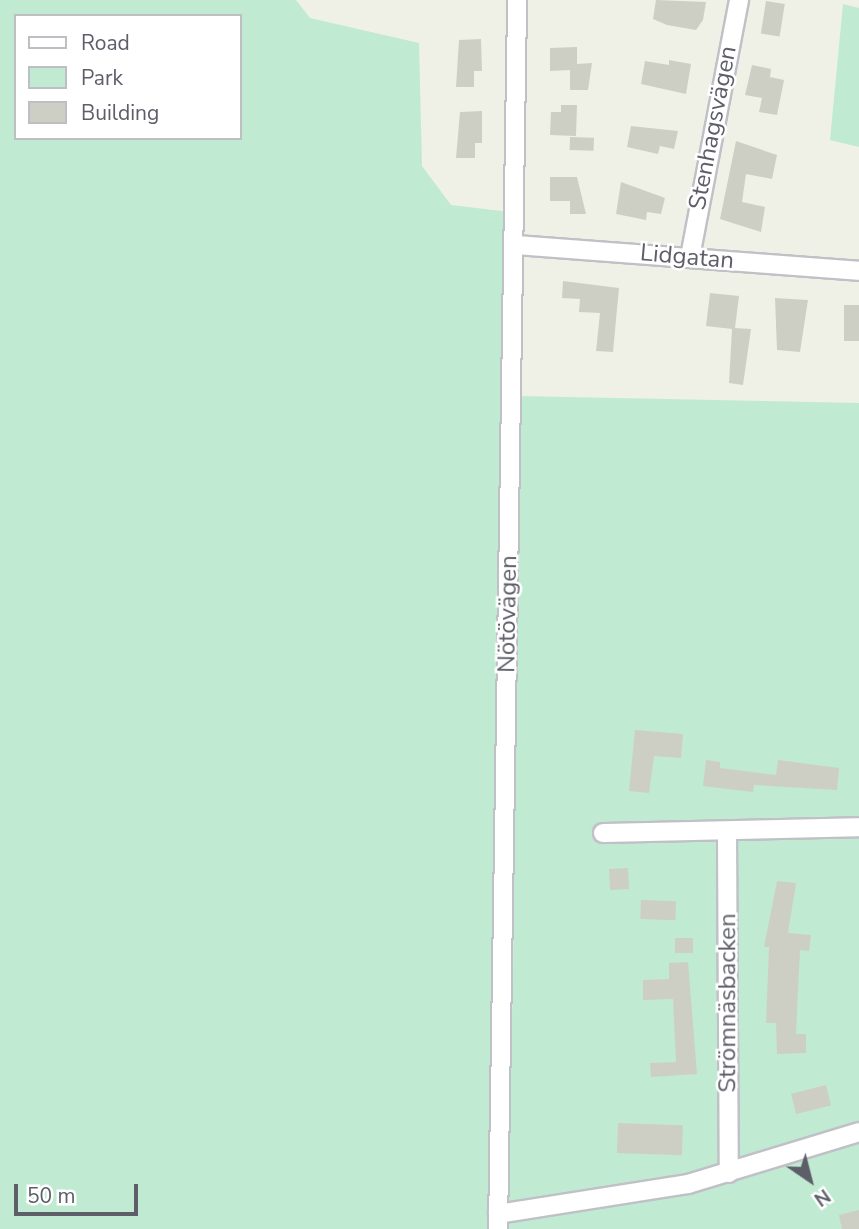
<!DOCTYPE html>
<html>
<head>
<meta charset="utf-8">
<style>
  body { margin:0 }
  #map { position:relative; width:859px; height:1229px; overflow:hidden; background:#eff1e6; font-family:"Nunito Sans",sans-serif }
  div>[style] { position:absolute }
  .green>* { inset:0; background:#c0ead1 }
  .building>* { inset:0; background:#cecfc4; transform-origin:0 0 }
  .roads { filter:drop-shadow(2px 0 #c0c0c7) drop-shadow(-2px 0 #c0c0c7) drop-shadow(0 2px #c0c0c7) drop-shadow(0 -2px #c0c0c7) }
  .minor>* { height:18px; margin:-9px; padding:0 9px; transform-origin:9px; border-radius:9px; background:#fff }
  span { translate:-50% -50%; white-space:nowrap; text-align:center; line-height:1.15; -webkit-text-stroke:5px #fff; paint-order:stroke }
  .street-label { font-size:24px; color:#5d5e68 }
  .legend { position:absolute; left:14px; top:14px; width:228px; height:126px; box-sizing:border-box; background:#fff; border:2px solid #bebfc3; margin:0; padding:9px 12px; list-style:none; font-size:21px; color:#5d5e68 }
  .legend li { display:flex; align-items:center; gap:14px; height:35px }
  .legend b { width:35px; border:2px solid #bebfc3 }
  .north { position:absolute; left:775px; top:1145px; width:70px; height:70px; -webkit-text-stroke:5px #fff; paint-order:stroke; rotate:145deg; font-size:19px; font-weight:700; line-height:28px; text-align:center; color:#5d5e68 }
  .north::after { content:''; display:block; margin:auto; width:24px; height:32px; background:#5d5e68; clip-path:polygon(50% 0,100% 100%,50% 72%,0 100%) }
  .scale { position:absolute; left:14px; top:1184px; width:124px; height:32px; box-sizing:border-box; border:4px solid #5d5e68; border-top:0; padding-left:9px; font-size:21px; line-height:24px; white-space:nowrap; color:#5d5e68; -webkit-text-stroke:5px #fff; paint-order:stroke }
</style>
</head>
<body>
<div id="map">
  <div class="green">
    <i style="clip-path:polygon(evenodd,0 0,296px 0,310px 18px,419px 43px,422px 166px,451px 205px,519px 213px,507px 418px,489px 1229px,0 1229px,0 0,16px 16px,240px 16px,240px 138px,16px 138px,16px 16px)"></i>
    <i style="clip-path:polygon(843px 4px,859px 8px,859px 147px,830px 140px)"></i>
    <i style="clip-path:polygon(517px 396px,859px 403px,859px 1229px,504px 1229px,513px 986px)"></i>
  </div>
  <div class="building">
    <i style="clip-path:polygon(656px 0,706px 2px,703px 20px,696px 30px,667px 25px,653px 19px)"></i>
    <i style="left:766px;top:1px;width:19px;height:33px;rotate:9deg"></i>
    <i style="clip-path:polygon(481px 39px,482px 71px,474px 71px,474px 87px,456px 87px,459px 40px)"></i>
    <i style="clip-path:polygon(577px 47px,577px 64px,592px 63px,588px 90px,570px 90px,570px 70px,550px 71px,550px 48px)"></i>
    <i style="clip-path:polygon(669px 60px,691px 64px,686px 94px,641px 84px,645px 61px,669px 65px)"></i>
    <i style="clip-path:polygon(752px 65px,771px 69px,770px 77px,784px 80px,777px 115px,759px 112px,762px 98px,745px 95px)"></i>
    <i style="clip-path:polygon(561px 105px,577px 105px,576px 136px,550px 135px,551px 112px,561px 112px)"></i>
    <i style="clip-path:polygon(482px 111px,482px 143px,475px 143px,475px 158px,456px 158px,460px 112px)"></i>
    <i style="clip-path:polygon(631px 126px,678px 131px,674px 149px,660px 146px,658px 154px,627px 147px)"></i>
    <i style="left:570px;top:137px;width:24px;height:13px;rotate:2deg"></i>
    <i style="clip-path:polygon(736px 141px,777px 155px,772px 179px,746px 174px,742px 202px,765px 207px,761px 232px,720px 219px)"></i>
    <i style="clip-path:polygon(550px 177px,577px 177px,586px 214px,570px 214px,570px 201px,550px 201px)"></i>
    <i style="clip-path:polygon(621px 182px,665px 198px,661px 214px,647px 212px,646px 220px,616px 214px)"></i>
    <i style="clip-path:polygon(563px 281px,619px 288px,613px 352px,596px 351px,600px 313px,579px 312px,580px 299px,562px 298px)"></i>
    <i style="clip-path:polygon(710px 293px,739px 296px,735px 328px,751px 329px,743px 385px,729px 383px,732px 329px,706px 326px)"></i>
    <i style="clip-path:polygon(775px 298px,808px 300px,800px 352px,777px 350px)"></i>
    <i style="left:844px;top:305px;width:15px;height:36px"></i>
    <i style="clip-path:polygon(635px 730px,683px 734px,681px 758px,654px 756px,649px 793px,629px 791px)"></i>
    <i style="clip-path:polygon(706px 760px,720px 762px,720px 768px,776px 775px,778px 760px,839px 768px,837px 790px,754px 785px,753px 792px,703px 786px)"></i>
    <i style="left:628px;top:868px;width:21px;height:19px;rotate:87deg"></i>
    <i style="clip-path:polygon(777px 881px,796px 883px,788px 933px,811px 935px,809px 951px,800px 950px,796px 1034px,806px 1034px,806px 1053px,777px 1054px,776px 1023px,766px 1023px,769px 947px,764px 947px)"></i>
    <i style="left:641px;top:900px;width:35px;height:19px;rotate:2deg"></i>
    <i style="left:693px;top:938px;width:15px;height:18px;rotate:90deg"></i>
    <i style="clip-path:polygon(688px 962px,697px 1074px,651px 1077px,650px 1063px,676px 1062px,673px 999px,643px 1000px,643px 980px,669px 979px,669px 963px)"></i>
    <i style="left:826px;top:1085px;width:21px;height:36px;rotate:76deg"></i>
    <i style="left:618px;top:1123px;width:65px;height:30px;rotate:2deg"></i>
    <i style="clip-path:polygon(859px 1210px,859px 1229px,842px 1229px,839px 1215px)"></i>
  </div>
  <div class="roads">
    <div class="minor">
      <i style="left:515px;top:245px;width:345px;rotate:4.3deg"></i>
      <i style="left:690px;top:257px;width:262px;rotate:-79.2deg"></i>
      <i style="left:603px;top:833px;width:256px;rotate:-1.3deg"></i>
      <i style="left:727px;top:833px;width:340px;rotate:89.7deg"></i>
      <i style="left:498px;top:1214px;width:192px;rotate:-9deg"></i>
      <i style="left:688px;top:1184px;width:179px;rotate:-16.9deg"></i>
      <i style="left:498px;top:1229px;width:1229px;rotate:-89.11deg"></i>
    </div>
  </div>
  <div class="street-label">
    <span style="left:713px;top:128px;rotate:-79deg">Stenhagsvägen</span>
    <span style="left:687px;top:257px;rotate:5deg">Lidgatan</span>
    <span style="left:508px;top:614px;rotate:-89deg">Nötövägen</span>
    <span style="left:728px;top:1003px;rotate:-90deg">Strömnäsbacken</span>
  </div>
  <ul class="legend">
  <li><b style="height:9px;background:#fff"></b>Road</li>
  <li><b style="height:19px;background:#c0ead1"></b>Park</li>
  <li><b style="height:19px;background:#cecfc4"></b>Building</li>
  </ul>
  <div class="north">N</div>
  <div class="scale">50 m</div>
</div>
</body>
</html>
